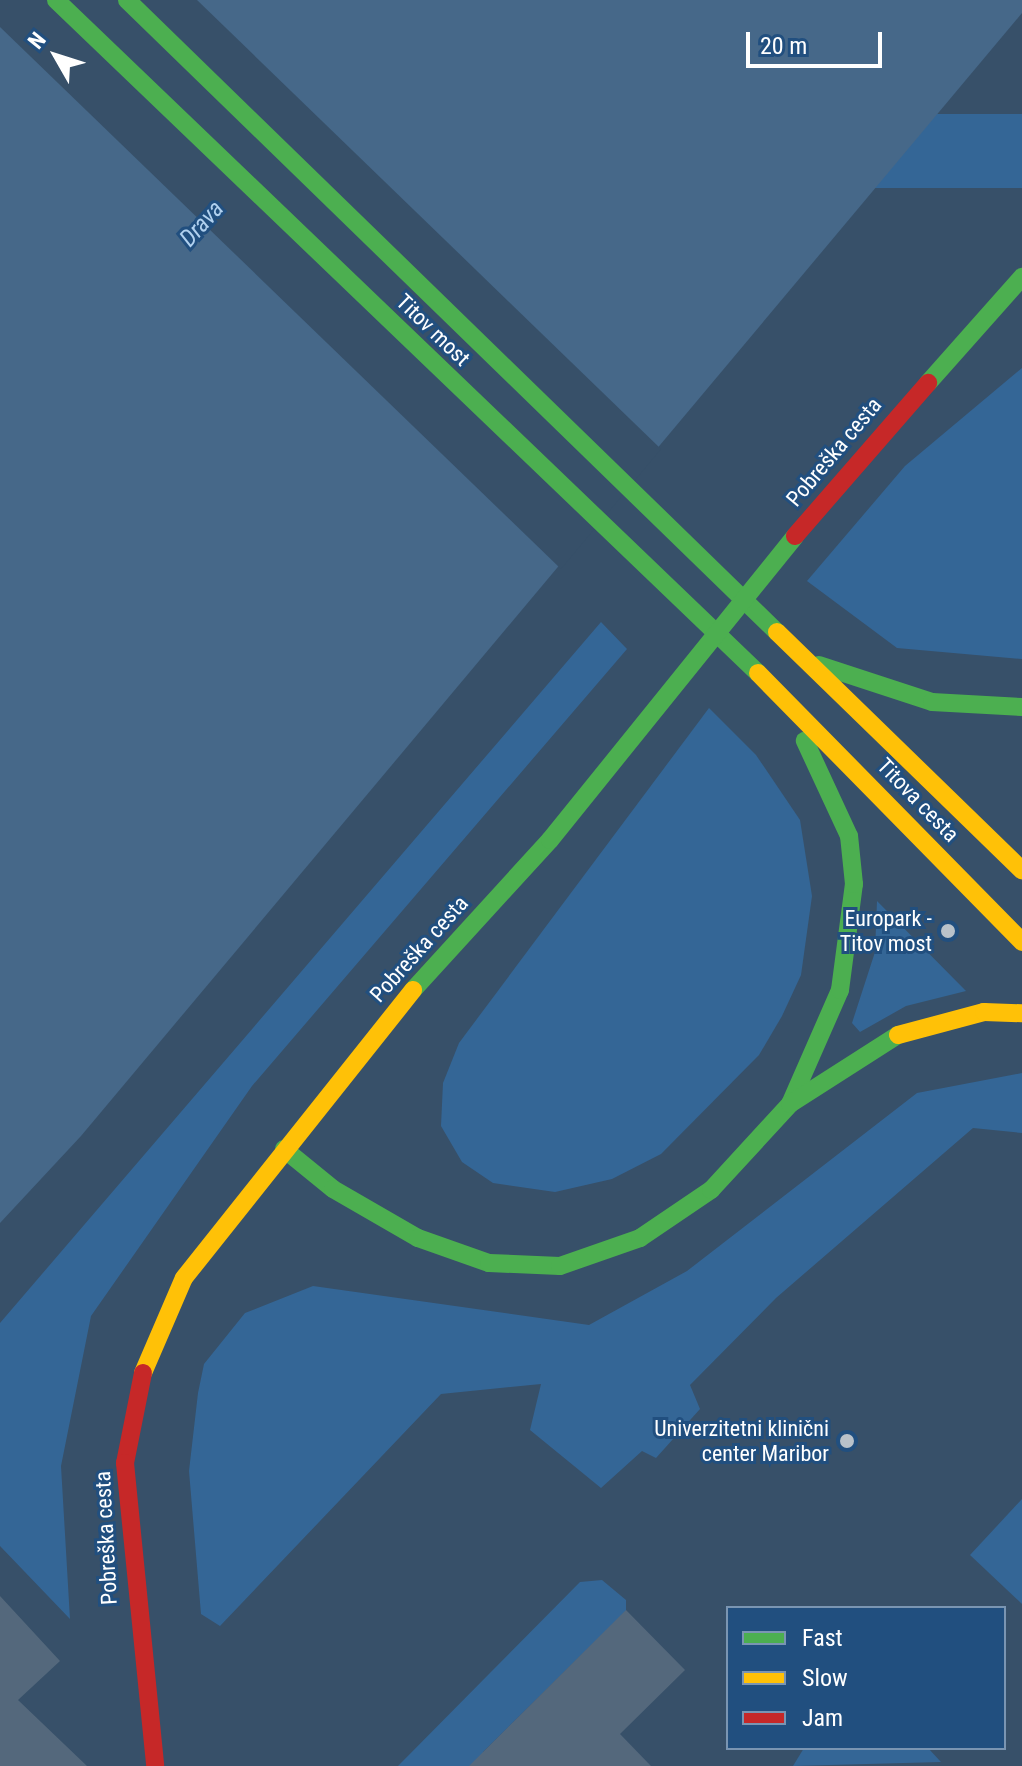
<!DOCTYPE html>
<html>
<head>
<meta charset="utf-8">
<style>
  body { margin:0 }
  #map { position:relative; width:1022px; height:1766px; overflow:hidden; background:#375069; font-family:"Roboto Condensed",sans-serif }
  div>[style] { position:absolute }
  .green>* { inset:0; background:#346696; transform-origin:0 0 }
  .water>* { inset:0; background:#466889 }
  .pier>* { inset:0; background:#375069 }
  .building>* { inset:0; background:#54687c }
  .fast>* { height:18px; margin:-9px; padding:0 9px; transform-origin:9px; border-radius:9px; background:#4caf50 }
  .slow>* { height:18px; margin:-9px; padding:0 9px; transform-origin:9px; border-radius:9px; background:#ffc107 }
  .jam>* { height:18px; margin:-9px; padding:0 9px; transform-origin:9px; border-radius:9px; background:#c62828 }
  .dots>* { width:22px; height:22px; translate:-50% -50%; box-sizing:border-box; border:4px solid #214f7f; border-radius:50% }
  span { translate:-50% -50%; white-space:nowrap; text-align:center; line-height:1.15; -webkit-text-stroke:6px #214f7f; paint-order:stroke }
  .street-label { font-size:22px; color:#fff }
  .poi-label { font-size:22px; color:#fff }
  .right { translate:-100% -50%; text-align:right }
  .water-label { font-size:24px; color:#b1d1ef; font-style:italic }
  .legend { position:absolute; left:726px; top:1606px; width:280px; height:144px; box-sizing:border-box; background:#214f7f; border:2px solid #7a95b2; margin:0; padding:10px 14px; list-style:none; font-size:24px; color:#fff }
  .legend li { display:flex; align-items:center; gap:16px; height:40px }
  .legend b { width:40px; border:2px solid #7a95b2 }
  .north { position:absolute; left:16px; top:16px; width:80px; height:80px; -webkit-text-stroke:6px #214f7f; paint-order:stroke; rotate:309deg; font-size:22px; font-weight:700; line-height:32px; text-align:center; color:#fff }
  .north::after { content:''; display:block; margin:auto; width:28px; height:36px; background:#fff; clip-path:polygon(50% 0,100% 100%,50% 72%,0 100%) }
  .scale { position:absolute; left:746px; top:32px; width:136px; height:36px; box-sizing:border-box; border:4px solid #fff; border-top:0; padding-left:10px; font-size:24px; line-height:28px; white-space:nowrap; color:#fff; -webkit-text-stroke:6px #214f7f; paint-order:stroke }
</style>
</head>
<body>
<div id="map">
  <div class="green">
    <i style="left:1022px;top:114px;width:74px;height:473px;rotate:90deg"></i>
    <i style="clip-path:polygon(1022px 368px,1022px 659px,897px 648px,807px 581px,905px 466px)"></i>
    <i style="clip-path:polygon(601px 622px,627px 649px,252px 1086px,91px 1316px,61px 1466px,70px 1619px,0 1546px,0 1323px)"></i>
    <i style="clip-path:polygon(709px 708px,756px 755px,800px 820px,812px 896px,801px 975px,782px 1016px,759px 1055px,661px 1154px,612px 1179px,555px 1192px,493px 1183px,462px 1162px,441px 1126px,443px 1083px,459px 1043px)"></i>
    <i style="clip-path:polygon(877px 901px,966px 991px,906px 1006px,860px 1032px,852px 1023px,875px 952px)"></i>
    <i style="clip-path:polygon(1022px 1073px,1022px 1133px,973px 1128px,776px 1298px,690px 1385px,700px 1409px,656px 1458px,642px 1451px,601px 1488px,530px 1430px,541px 1384px,441px 1394px,220px 1626px,201px 1614px,189px 1471px,198px 1393px,204px 1364px,245px 1313px,313px 1286px,589px 1325px,687px 1271px,917px 1093px)"></i>
    <i style="clip-path:polygon(1022px 1499px,1022px 1604px,970px 1555px)"></i>
    <i style="clip-path:polygon(602px 1580px,626px 1600px,626px 1611px,483px 1752px,495px 1766px,398px 1766px,580px 1582px)"></i>
    <i style="clip-path:polygon(804px 1748px,928px 1748px,941px 1762px,793px 1766px)"></i>
  </div>
  <div class="water">
    <i style="clip-path:polygon(0 0,1022px 0,1022px 13px,81px 1136px,0 1223px)"></i>
  </div>
  <div class="pier">
    <i style="clip-path:polygon(0 0,197px 0,661px 449px,561px 569px,0 27px)"></i>
  </div>
  <div class="building">
    <i style="clip-path:polygon(0 1596px,60px 1661px,18px 1700px,87px 1766px,0 1766px)"></i>
    <i style="clip-path:polygon(626px 1610px,685px 1670px,620px 1734px,651px 1766px,469px 1766px)"></i>
  </div>
  <div class="fast">
    <i style="left:56px;top:0;width:972px;rotate:43.79deg"></i>
    <i style="left:127px;top:0;width:907px;rotate:44.2deg"></i>
    <i style="left:928px;top:383px;width:142px;rotate:-48.4deg"></i>
    <i style="left:819px;top:665px;width:119px;rotate:18.1deg"></i>
    <i style="left:932px;top:702px;width:90px;rotate:3.2deg"></i>
    <i style="left:413px;top:990px;width:203px;rotate:-47.6deg"></i>
    <i style="left:550px;top:840px;width:390px;rotate:-51.1deg"></i>
    <i style="left:790px;top:1104px;width:124px;rotate:-66.3deg"></i>
    <i style="left:840px;top:990px;width:107px;rotate:-82.5deg"></i>
    <i style="left:854px;top:884px;width:48px;rotate:-95.9deg"></i>
    <i style="left:849px;top:836px;width:105px;rotate:-114.9deg"></i>
    <i style="left:284px;top:1149px;width:63px;rotate:39.2deg"></i>
    <i style="left:333px;top:1189px;width:98px;rotate:30deg"></i>
    <i style="left:418px;top:1238px;width:75px;rotate:19.4deg"></i>
    <i style="left:489px;top:1263px;width:71px;rotate:2.4deg"></i>
    <i style="left:560px;top:1266px;width:85px;rotate:-19.3deg"></i>
    <i style="left:640px;top:1238px;width:86px;rotate:-34.1deg"></i>
    <i style="left:711px;top:1190px;width:117px;rotate:-47.4deg"></i>
    <i style="left:790px;top:1104px;width:128px;rotate:-32.6deg"></i>
  </div>
  <div class="slow">
    <i style="left:777px;top:632px;width:342px;rotate:44.2deg"></i>
    <i style="left:758px;top:673px;width:377px;rotate:45.5deg"></i>
    <i style="left:898px;top:1035px;width:89px;rotate:-15deg"></i>
    <i style="left:984px;top:1012px;width:38px;rotate:2deg"></i>
    <i style="left:143px;top:1373px;width:103px;rotate:-66.7deg"></i>
    <i style="left:184px;top:1278px;width:368px;rotate:-51.5deg"></i>
  </div>
  <div class="jam">
    <i style="left:795px;top:536px;width:203px;rotate:-49deg"></i>
    <i style="left:143px;top:1373px;width:92px;rotate:101.3deg"></i>
    <i style="left:125px;top:1463px;width:304px;rotate:84.3deg"></i>
  </div>
  <div class="dots">
    <i style="left:948px;top:931px;background:#b9c2ca"></i>
    <i style="left:847px;top:1441px;background:#b9c2ca"></i>
  </div>
  <div class="street-label">
    <span style="left:433px;top:330px;rotate:44deg">Titov most</span>
    <span style="left:834px;top:452px;rotate:-50deg">Pobreška cesta</span>
    <span style="left:918px;top:800px;rotate:46deg">Titova cesta</span>
    <span style="left:419px;top:949px;rotate:-48deg">Pobreška cesta</span>
    <span style="left:106px;top:1538px;rotate:-93deg">Pobreška cesta</span>
  </div>
  <div class="poi-label">
    <span class="right" style="left:932px;top:931px">Europark -<br>Titov most</span>
    <span class="right" style="left:829px;top:1441px">Univerzitetni klinični<br>center Maribor</span>
  </div>
  <div class="water-label">
    <span style="left:202px;top:224px;rotate:-48deg">Drava</span>
  </div>
  <ul class="legend">
  <li><b style="height:10px;background:#4caf50"></b>Fast</li>
  <li><b style="height:10px;background:#ffc107"></b>Slow</li>
  <li><b style="height:10px;background:#c62828"></b>Jam</li>
  </ul>
  <div class="north">N</div>
  <div class="scale">20 m</div>
</div>
</body>
</html>
